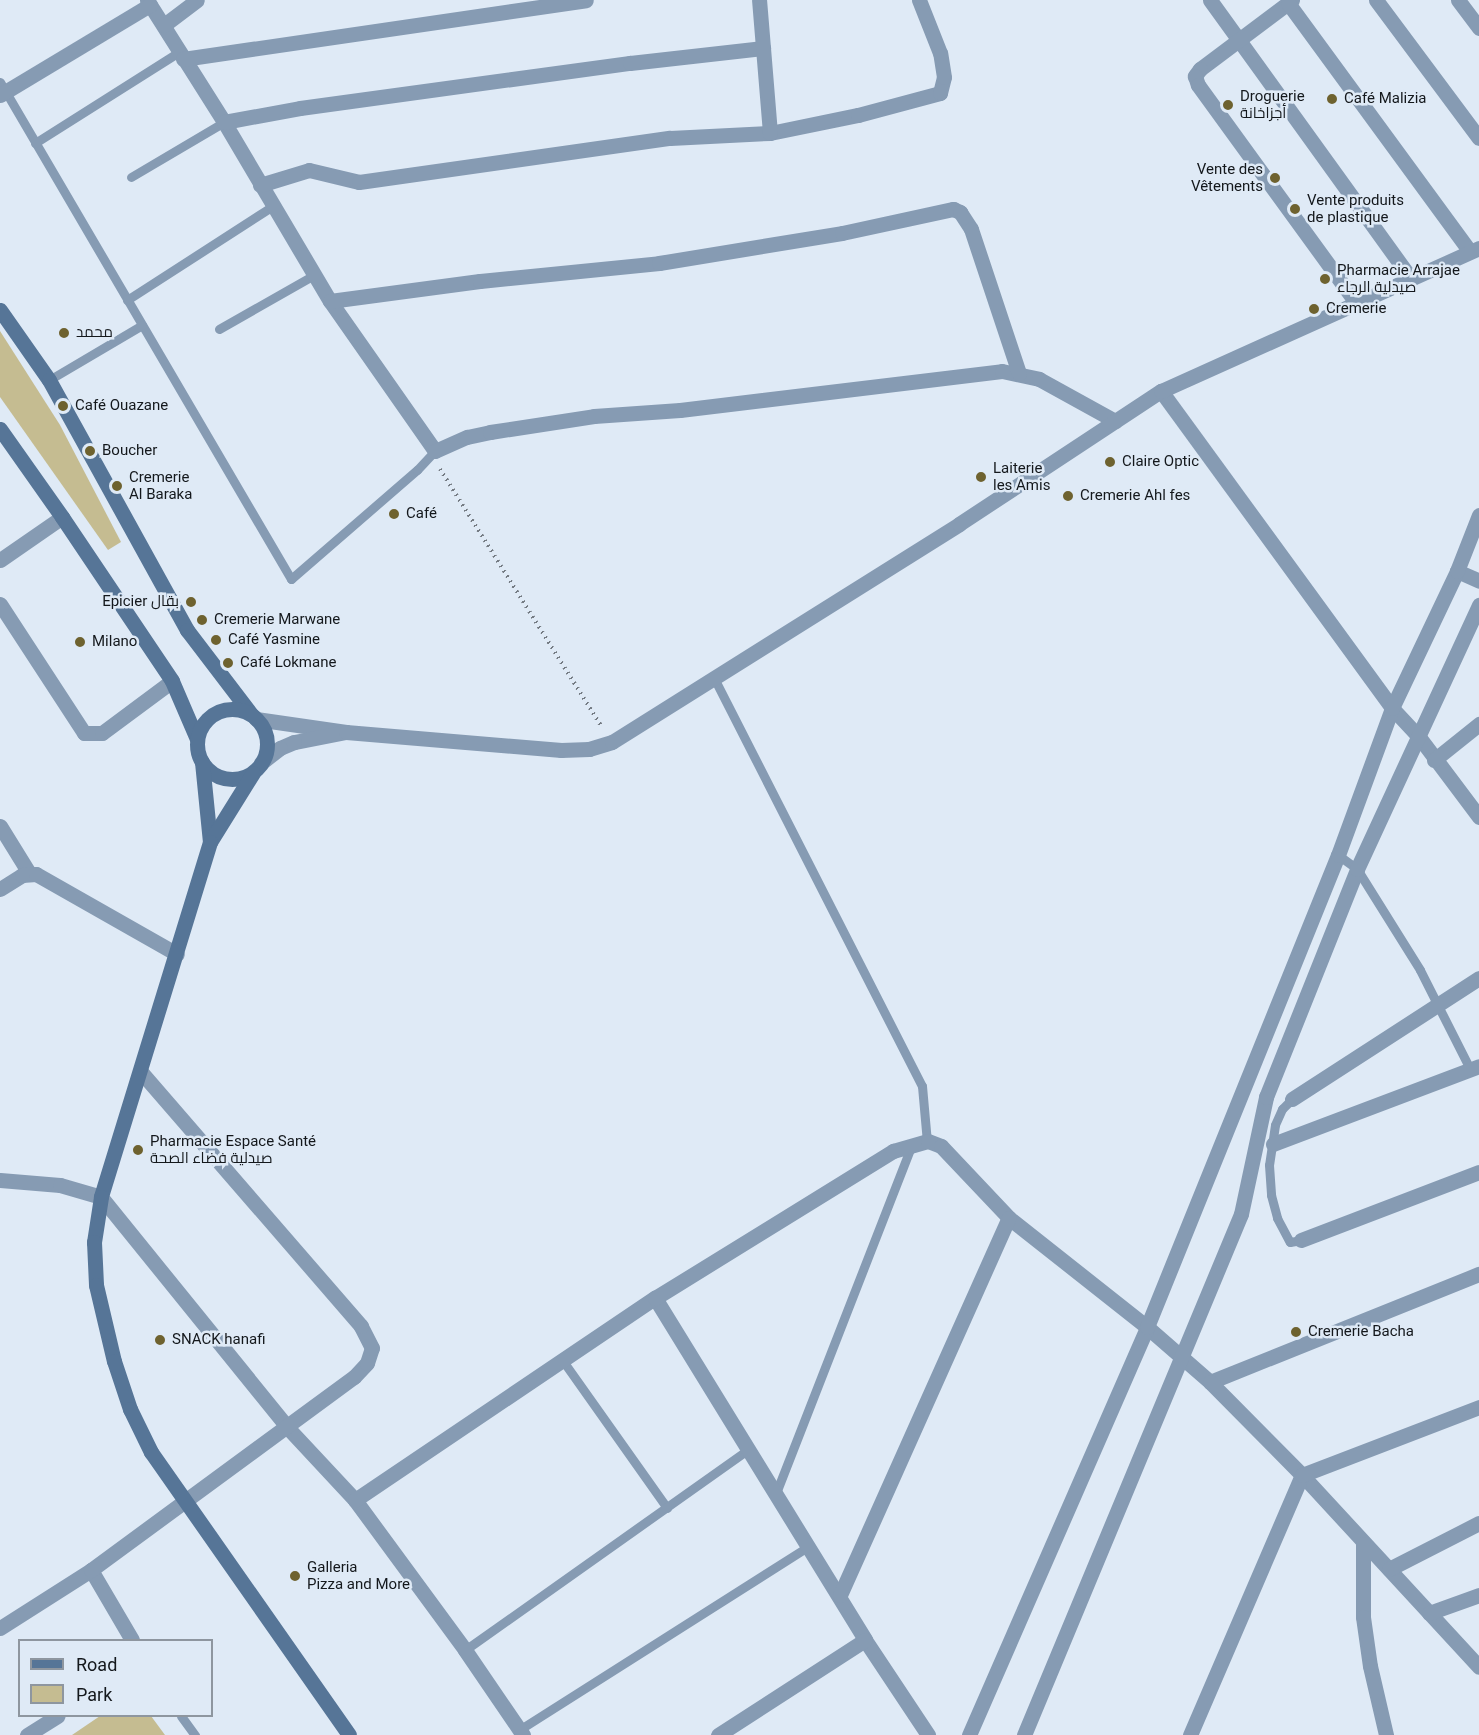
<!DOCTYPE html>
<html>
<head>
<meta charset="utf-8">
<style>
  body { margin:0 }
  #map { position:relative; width:1479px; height:1735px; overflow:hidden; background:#dfeaf6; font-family:Roboto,Cairo,sans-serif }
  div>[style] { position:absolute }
  .green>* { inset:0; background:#c5bc91 }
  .path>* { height:4px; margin-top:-2px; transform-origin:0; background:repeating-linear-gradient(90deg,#747b83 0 1.5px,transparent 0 6px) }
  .lane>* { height:9px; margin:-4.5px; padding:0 4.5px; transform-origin:4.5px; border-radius:4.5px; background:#869bb3 }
  .street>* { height:15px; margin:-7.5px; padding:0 7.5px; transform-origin:7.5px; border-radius:7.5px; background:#869bb3 }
  .secondary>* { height:15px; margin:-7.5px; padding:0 7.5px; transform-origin:7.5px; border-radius:7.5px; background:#567597 }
  .secondary>.ring { margin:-7.5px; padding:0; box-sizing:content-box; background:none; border:15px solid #567597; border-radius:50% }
  .dots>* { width:16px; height:16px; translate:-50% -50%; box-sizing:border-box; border:3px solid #dfeaf6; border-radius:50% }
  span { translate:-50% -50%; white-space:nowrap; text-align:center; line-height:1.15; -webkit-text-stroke:5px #dfeaf6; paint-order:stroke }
  .poi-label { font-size:15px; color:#14181c }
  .left { translate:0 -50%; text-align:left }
  .right { translate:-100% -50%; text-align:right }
  .legend { position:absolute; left:18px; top:1639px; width:195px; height:78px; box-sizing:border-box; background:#dfeaf6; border:2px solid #8e969f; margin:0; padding:8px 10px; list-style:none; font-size:18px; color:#14181c }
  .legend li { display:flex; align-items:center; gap:12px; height:30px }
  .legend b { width:30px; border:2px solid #8e969f }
</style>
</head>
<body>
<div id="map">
  <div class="green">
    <i style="clip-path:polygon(0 331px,60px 425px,121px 542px,108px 550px,0 397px)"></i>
    <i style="clip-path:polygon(100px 1716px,151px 1716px,165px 1735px,72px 1735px)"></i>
  </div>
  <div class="path">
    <i style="left:440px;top:469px;width:305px;rotate:57.9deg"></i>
  </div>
  <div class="lane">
    <i style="left:0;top:82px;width:576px;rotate:59.65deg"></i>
    <i style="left:291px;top:579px;width:167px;rotate:-40.9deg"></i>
    <i style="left:417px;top:470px;width:26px;rotate:-47deg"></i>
    <i style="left:35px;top:143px;width:170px;rotate:-32.3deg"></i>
    <i style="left:131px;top:177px;width:108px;rotate:-30.6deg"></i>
    <i style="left:127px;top:300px;width:174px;rotate:-32.8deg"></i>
    <i style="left:219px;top:329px;width:109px;rotate:-29.6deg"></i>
    <i style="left:49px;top:380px;width:108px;rotate:-30.6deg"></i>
    <i style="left:714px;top:678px;width:458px;rotate:63deg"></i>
    <i style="left:922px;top:1086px;width:56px;rotate:84.9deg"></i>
    <i style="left:1338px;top:855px;width:24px;rotate:36deg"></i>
    <i style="left:1357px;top:869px;width:119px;rotate:58deg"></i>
    <i style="left:1420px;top:970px;width:111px;rotate:63.2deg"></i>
    <i style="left:1292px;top:1099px;width:14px;rotate:135deg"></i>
    <i style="left:1282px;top:1109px;width:17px;rotate:114deg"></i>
    <i style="left:1275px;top:1125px;width:40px;rotate:98.5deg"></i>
    <i style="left:1269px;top:1165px;width:30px;rotate:86deg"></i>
    <i style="left:1271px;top:1195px;width:24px;rotate:75deg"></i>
    <i style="left:1277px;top:1218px;width:27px;rotate:62deg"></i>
    <i style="left:1290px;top:1242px;width:11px;rotate:-10deg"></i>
    <i style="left:563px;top:1361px;width:180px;rotate:54.7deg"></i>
    <i style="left:776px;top:1493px;width:372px;rotate:-68.7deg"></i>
    <i style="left:465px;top:1650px;width:348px;rotate:-35.3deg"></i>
    <i style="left:181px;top:1716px;width:24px;rotate:54deg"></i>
    <i style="left:519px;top:1730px;width:343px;rotate:-32.4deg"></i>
  </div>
  <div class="street">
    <i style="left:147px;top:0;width:144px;rotate:57.7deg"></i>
    <i style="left:224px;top:122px;width:208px;rotate:59.4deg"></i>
    <i style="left:330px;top:301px;width:183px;rotate:55deg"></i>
    <i style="left:435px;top:451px;width:35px;rotate:-24deg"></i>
    <i style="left:467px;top:437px;width:24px;rotate:-12deg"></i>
    <i style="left:490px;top:432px;width:105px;rotate:-8.7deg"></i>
    <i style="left:594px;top:416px;width:86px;rotate:-4deg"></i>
    <i style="left:680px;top:410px;width:324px;rotate:-6.9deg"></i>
    <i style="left:1002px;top:371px;width:38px;rotate:12deg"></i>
    <i style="left:1039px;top:379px;width:87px;rotate:28.9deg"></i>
    <i style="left:1210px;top:0;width:342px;rotate:54.2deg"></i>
    <i style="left:1292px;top:0;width:115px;rotate:143.1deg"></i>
    <i style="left:1200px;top:69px;width:9px;rotate:126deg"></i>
    <i style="left:1195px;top:76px;width:9px;rotate:72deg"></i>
    <i style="left:1198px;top:85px;width:271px;rotate:54deg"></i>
    <i style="left:1376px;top:0;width:172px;rotate:53.3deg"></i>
    <i style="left:1458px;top:0;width:35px;rotate:53deg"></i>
    <i style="left:1288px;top:3px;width:308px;rotate:53.8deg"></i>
    <i style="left:164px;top:25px;width:41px;rotate:-37.1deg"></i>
    <i style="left:183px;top:59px;width:407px;rotate:-8.3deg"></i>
    <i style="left:0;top:95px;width:175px;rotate:-31deg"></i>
    <i style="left:224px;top:122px;width:77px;rotate:-10.4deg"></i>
    <i style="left:300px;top:108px;width:333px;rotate:-7.8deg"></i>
    <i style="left:630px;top:63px;width:134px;rotate:-6.4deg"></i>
    <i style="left:770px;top:133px;width:90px;rotate:-11.6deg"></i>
    <i style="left:858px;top:115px;width:85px;rotate:-15deg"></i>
    <i style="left:940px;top:93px;width:16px;rotate:-76deg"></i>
    <i style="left:944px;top:77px;width:24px;rotate:-99deg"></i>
    <i style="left:940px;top:53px;width:57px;rotate:-111.6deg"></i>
    <i style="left:260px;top:185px;width:51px;rotate:-17deg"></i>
    <i style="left:309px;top:170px;width:51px;rotate:13.5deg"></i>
    <i style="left:359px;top:182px;width:314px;rotate:-8.1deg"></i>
    <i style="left:670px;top:138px;width:100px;rotate:-2.9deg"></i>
    <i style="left:770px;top:133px;width:133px;rotate:-94.7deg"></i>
    <i style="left:330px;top:301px;width:151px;rotate:-7.6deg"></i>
    <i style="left:480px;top:281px;width:180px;rotate:-5.7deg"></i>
    <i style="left:659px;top:263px;width:185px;rotate:-9.3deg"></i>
    <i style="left:842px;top:233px;width:114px;rotate:-12.2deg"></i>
    <i style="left:953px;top:209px;width:8px;rotate:23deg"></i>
    <i style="left:960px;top:212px;width:20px;rotate:57deg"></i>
    <i style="left:971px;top:229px;width:152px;rotate:71.6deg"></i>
    <i style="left:1161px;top:391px;width:392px;rotate:53.9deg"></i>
    <i style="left:1392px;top:708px;width:40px;rotate:47deg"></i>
    <i style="left:1419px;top:737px;width:100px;rotate:53.1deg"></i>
    <i style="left:0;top:560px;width:75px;rotate:-34.7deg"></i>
    <i style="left:1457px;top:571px;width:24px;rotate:24deg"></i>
    <i style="left:0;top:604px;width:154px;rotate:56.9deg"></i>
    <i style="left:84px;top:733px;width:18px"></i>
    <i style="left:102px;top:733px;width:87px;rotate:-36.6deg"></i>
    <i style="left:256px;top:719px;width:91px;rotate:8.2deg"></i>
    <i style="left:346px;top:732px;width:53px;rotate:169.1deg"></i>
    <i style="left:294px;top:742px;width:15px;rotate:157deg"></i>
    <i style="left:280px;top:748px;width:24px;rotate:142deg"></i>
    <i style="left:346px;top:732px;width:216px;rotate:4.8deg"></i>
    <i style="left:561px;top:750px;width:28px;rotate:-2deg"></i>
    <i style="left:589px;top:749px;width:24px;rotate:-17deg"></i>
    <i style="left:612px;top:742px;width:410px;rotate:-32.1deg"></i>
    <i style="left:959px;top:524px;width:242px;rotate:-33.4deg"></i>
    <i style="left:1161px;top:391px;width:349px;rotate:-24.2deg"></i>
    <i style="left:1434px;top:760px;width:58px;rotate:-38.7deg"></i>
    <i style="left:0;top:826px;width:55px;rotate:58.3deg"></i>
    <i style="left:0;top:889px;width:26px;rotate:-32deg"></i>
    <i style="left:22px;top:875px;width:14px;rotate:-4deg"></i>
    <i style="left:36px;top:874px;width:162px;rotate:29.6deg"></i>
    <i style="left:1292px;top:1099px;width:223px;rotate:-32.9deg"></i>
    <i style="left:1273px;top:1144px;width:220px;rotate:-20.7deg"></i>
    <i style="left:0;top:1180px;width:60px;rotate:4.8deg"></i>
    <i style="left:60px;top:1185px;width:43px;rotate:16.3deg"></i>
    <i style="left:101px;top:1197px;width:296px;rotate:51deg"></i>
    <i style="left:287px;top:1427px;width:100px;rotate:47deg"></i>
    <i style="left:355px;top:1500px;width:186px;rotate:53.7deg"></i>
    <i style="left:465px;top:1650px;width:103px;rotate:55.7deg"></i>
    <i style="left:1301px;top:1240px;width:191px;rotate:-20.9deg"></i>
    <i style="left:655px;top:1298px;width:401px;rotate:58.4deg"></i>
    <i style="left:865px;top:1640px;width:114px;rotate:56.4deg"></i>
    <i style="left:1210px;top:1382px;width:290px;rotate:-21.9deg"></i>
    <i style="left:355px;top:1500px;width:362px;rotate:-34deg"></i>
    <i style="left:655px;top:1298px;width:280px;rotate:-31.7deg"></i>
    <i style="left:893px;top:1151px;width:36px;rotate:-16deg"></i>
    <i style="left:928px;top:1141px;width:14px;rotate:21deg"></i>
    <i style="left:941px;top:1146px;width:99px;rotate:46.6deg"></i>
    <i style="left:1009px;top:1218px;width:176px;rotate:38.3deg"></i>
    <i style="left:1147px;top:1327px;width:84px;rotate:41.1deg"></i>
    <i style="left:1210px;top:1382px;width:131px;rotate:45.3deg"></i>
    <i style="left:1302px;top:1475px;width:261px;rotate:47.3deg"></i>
    <i style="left:1363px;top:1544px;width:73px;rotate:90deg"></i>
    <i style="left:1363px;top:1617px;width:49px;rotate:81.9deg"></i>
    <i style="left:1370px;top:1666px;width:71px;rotate:76.9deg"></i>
    <i style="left:1389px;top:1569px;width:101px;rotate:-27.1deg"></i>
    <i style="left:91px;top:1570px;width:81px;rotate:59.6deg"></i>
    <i style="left:840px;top:1595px;width:413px;rotate:-65.9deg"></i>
    <i style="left:1429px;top:1613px;width:53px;rotate:-19.8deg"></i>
    <i style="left:0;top:1628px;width:108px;rotate:-32.5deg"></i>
    <i style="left:91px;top:1570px;width:326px;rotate:-36.3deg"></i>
    <i style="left:354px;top:1377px;width:19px;rotate:-47deg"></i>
    <i style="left:367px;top:1363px;width:16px;rotate:-72deg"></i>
    <i style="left:372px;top:1348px;width:25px;rotate:-117deg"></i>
    <i style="left:361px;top:1326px;width:337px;rotate:-130.9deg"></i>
    <i style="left:27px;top:1735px;width:36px;rotate:-32deg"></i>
    <i style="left:718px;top:1735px;width:175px;rotate:-32.9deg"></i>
    <i style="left:969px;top:1735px;width:445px;rotate:-66.4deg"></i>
    <i style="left:1147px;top:1327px;width:509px;rotate:-67.97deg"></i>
    <i style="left:1338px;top:855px;width:157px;rotate:-69.8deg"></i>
    <i style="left:1392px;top:708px;width:152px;rotate:-64.6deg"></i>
    <i style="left:1457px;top:571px;width:60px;rotate:-68.6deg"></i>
    <i style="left:1024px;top:1735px;width:564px;rotate:-67.39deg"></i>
    <i style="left:1241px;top:1214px;width:120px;rotate:-77.9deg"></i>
    <i style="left:1266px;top:1097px;width:245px;rotate:-68.2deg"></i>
    <i style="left:1357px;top:869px;width:291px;rotate:-65.2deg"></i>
    <i style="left:1190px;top:1735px;width:283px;rotate:-66.7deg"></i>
    <i style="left:1302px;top:1475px;width:190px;rotate:-21deg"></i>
  </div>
  <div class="secondary">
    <i style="left:0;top:310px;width:85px;rotate:55deg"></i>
    <i style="left:49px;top:380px;width:286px;rotate:61.1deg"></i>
    <i style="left:187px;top:630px;width:106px;rotate:52.7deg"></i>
    <i style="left:0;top:429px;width:108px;rotate:54.8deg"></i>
    <i style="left:62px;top:517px;width:197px;rotate:56.1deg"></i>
    <i style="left:172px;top:681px;width:63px;rotate:66.7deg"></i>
    <i class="ring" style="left:197px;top:709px;width:55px;height:55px"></i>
    <i style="left:202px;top:762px;width:80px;rotate:84.3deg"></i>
    <i style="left:210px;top:842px;width:81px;rotate:-58.1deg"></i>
    <i style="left:210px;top:842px;width:371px;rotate:107.1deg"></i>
    <i style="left:101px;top:1197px;width:46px;rotate:98.8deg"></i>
    <i style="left:94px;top:1242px;width:43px;rotate:87.3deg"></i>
    <i style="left:96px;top:1285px;width:78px;rotate:76.7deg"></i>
    <i style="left:114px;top:1361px;width:51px;rotate:71.6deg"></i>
    <i style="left:130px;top:1409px;width:48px;rotate:64deg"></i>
    <i style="left:151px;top:1452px;width:345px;rotate:55deg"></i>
  </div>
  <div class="dots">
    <i style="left:1332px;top:99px;background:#6e622f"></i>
    <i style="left:1228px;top:105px;background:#6e622f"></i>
    <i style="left:1275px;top:178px;background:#6e622f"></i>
    <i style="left:1295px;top:209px;background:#6e622f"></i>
    <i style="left:1325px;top:279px;background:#6e622f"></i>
    <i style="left:1314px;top:309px;background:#6e622f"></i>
    <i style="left:64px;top:333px;background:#6e622f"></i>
    <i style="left:63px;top:406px;background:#6e622f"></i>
    <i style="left:90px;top:451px;background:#6e622f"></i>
    <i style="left:1110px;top:462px;background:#6e622f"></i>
    <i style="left:981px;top:477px;background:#6e622f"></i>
    <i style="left:117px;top:486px;background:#6e622f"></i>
    <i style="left:1068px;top:496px;background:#6e622f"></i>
    <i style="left:394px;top:514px;background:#6e622f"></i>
    <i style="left:191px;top:602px;background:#6e622f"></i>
    <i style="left:202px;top:620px;background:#6e622f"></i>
    <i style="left:216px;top:640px;background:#6e622f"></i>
    <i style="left:80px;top:642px;background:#6e622f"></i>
    <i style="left:228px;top:663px;background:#6e622f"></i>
    <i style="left:138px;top:1150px;background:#6e622f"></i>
    <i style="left:1296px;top:1332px;background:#6e622f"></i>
    <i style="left:160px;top:1340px;background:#6e622f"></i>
    <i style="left:295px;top:1576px;background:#6e622f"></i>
  </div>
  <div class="poi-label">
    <span class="left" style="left:1240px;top:105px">Droguerie<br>أجزاخانة</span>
    <span class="left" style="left:1344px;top:99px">Café Malizia</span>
    <span class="right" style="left:1263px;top:178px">Vente des<br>Vêtements</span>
    <span class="left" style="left:1307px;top:209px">Vente produits<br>de plastique</span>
    <span class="left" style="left:1337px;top:279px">Pharmacie Arrajae<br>صيدلية الرجاء</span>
    <span class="left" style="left:1326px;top:309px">Cremerie</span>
    <span class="left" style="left:76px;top:333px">محمد</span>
    <span class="left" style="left:75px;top:406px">Café Ouazane</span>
    <span class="left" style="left:102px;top:451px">Boucher</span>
    <span class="left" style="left:1122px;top:462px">Claire Optic</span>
    <span class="left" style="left:993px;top:477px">Laiterie<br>les Amis</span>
    <span class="left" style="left:129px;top:486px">Cremerie<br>Al Baraka</span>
    <span class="left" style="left:1080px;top:496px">Cremerie Ahl fes</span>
    <span class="left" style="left:406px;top:514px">Café</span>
    <span class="right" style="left:179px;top:602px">Epicier بقال</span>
    <span class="left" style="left:214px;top:620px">Cremerie Marwane</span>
    <span class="left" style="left:228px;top:640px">Café Yasmine</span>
    <span class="left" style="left:92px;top:642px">Milano</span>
    <span class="left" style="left:240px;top:663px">Café Lokmane</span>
    <span class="left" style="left:150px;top:1150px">Pharmacie Espace Santé<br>صيدلية فضاء الصحة</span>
    <span class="left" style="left:1308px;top:1332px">Cremerie Bacha</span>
    <span class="left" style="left:172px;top:1340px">SNACK hanafi</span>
    <span class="left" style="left:307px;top:1576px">Galleria<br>Pizza and More</span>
  </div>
  <ul class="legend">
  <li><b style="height:8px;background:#567597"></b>Road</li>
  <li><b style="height:16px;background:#c5bc91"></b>Park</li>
  </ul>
</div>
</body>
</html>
